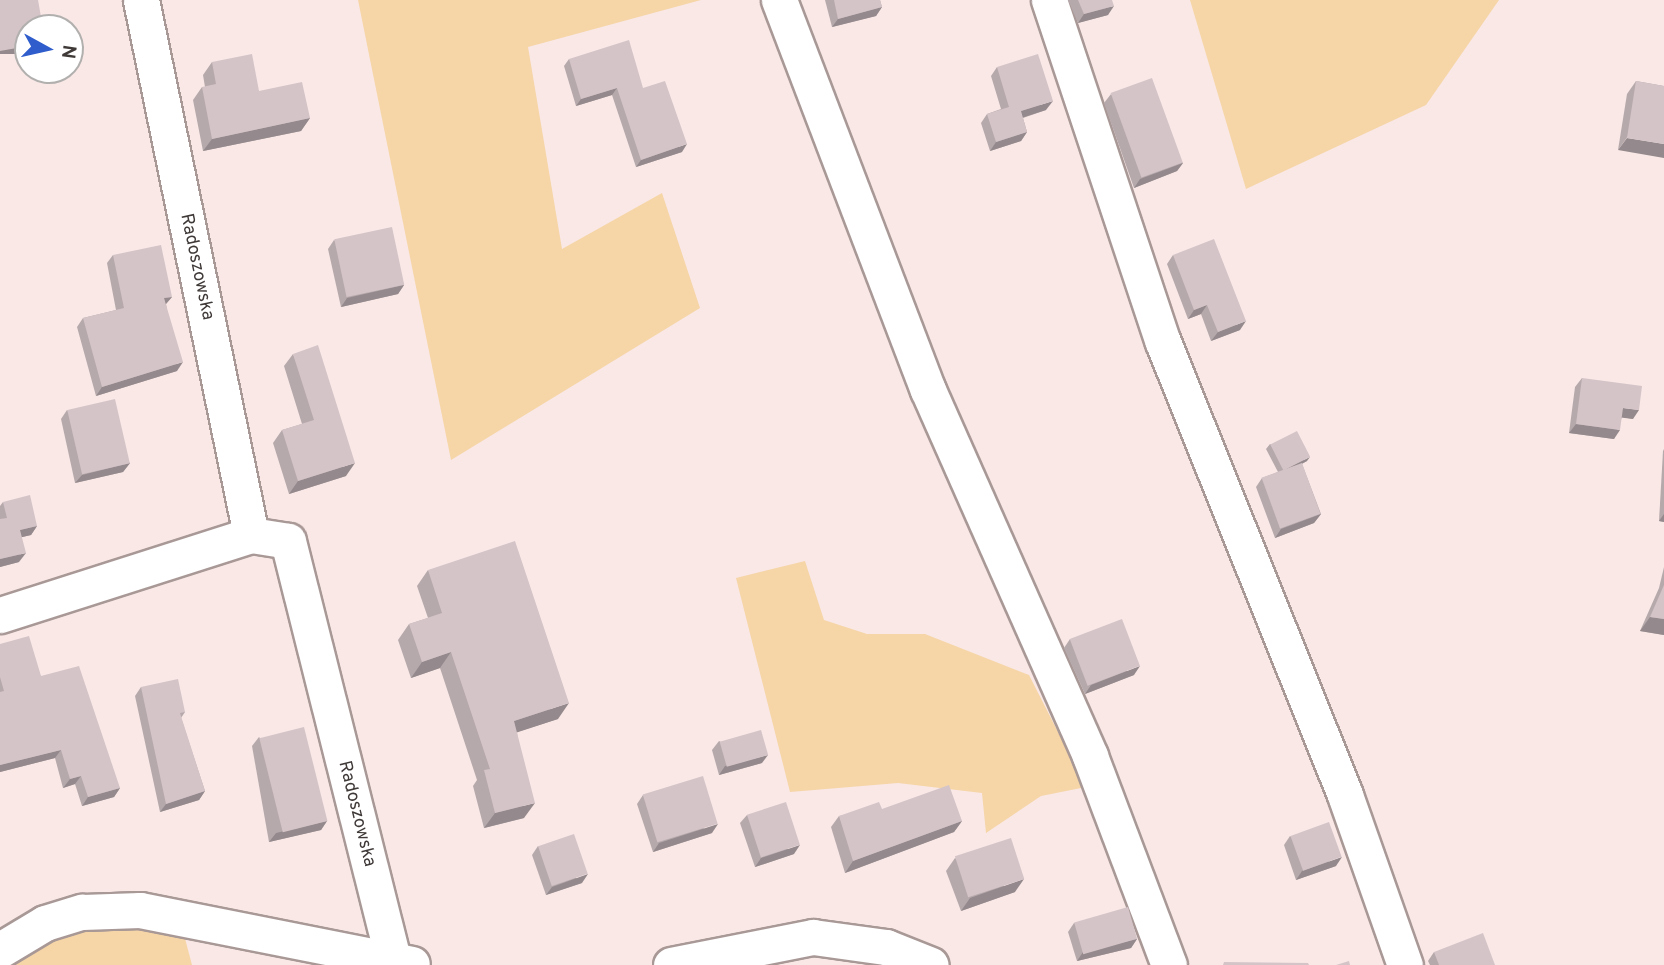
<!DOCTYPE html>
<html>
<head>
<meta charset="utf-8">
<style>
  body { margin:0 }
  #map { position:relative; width:1664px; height:965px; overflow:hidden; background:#f9e8e6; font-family:Overpass,sans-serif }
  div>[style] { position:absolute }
  .green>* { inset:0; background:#f6d5a7 }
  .roads { filter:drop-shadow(2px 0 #a89896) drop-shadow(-2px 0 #a89896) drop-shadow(0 2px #a89896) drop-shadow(0 -2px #a89896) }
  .minor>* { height:35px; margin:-17.5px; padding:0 17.5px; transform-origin:17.5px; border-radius:17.5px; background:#fff }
  .wall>* { inset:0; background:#b6a9ac }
  .shaded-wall>* { inset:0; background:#94898c; transform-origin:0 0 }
  .building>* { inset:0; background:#d4c4c8; transform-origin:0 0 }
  span { translate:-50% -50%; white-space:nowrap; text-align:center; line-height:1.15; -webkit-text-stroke:5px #fff; paint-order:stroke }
  .street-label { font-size:18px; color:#3f3938 }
  .north { position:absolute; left:14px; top:14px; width:70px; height:70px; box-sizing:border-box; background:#fff; border:2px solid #b2b0af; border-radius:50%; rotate:98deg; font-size:19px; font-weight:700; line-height:28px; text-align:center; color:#3f3938 }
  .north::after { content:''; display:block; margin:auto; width:24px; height:32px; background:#305dcc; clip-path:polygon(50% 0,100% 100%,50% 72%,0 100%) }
</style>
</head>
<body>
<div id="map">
  <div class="green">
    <i style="clip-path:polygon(358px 0,701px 0,528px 47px,562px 249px,662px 193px,700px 308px,451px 460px)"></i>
    <i style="clip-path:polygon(1190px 0,1499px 0,1426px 105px,1246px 189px)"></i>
    <i style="clip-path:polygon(805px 561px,824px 620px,867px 634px,925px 634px,1029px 675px,1086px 787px,1041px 796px,986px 833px,982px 793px,898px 783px,790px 792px,736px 578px)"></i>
    <i style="clip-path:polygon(178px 912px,192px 965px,0 965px,14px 941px)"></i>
  </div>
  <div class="roads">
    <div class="minor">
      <i style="left:141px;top:0;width:546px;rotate:78.38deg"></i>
      <i style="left:251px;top:535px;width:37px;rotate:9deg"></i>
      <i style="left:288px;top:541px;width:432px;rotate:75.9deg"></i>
      <i style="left:779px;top:0;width:417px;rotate:69.1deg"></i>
      <i style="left:928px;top:390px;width:400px;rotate:66.1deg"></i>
      <i style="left:1090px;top:756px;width:223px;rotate:69.3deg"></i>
      <i style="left:1049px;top:0;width:360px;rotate:71.6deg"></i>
      <i style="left:1163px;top:342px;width:488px;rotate:68.1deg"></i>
      <i style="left:1345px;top:795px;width:180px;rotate:70.6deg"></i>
      <i style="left:0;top:615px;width:263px;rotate:-17.7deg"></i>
      <i style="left:0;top:950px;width:52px;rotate:-31deg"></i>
      <i style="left:45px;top:923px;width:39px;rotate:-17deg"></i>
      <i style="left:82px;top:912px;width:58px;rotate:-2deg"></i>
      <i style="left:140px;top:910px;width:277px;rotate:11.2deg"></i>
      <i style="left:671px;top:965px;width:145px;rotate:-11.2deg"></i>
      <i style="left:813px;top:937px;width:74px;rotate:7.8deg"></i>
      <i style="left:886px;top:947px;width:48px;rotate:21.8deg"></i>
    </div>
  </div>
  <div class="wall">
    <i style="clip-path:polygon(825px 0,880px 0,882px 7px,876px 16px,832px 27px)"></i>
    <i style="clip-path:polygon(1068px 0,1112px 0,1108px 15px,1078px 23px)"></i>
    <i style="clip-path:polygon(569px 59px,643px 88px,682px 152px,636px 167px,612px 95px,576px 106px,564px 66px)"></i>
    <i style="clip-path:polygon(212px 62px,259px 91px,310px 118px,301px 131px,203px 151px,193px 100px,202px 87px,205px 87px,203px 75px)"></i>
    <i style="clip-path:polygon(997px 67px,1046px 110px,1023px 118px,1027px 132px,1021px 141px,990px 151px,981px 123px,987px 114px,1001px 109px,991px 76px)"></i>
    <i style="clip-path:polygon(1636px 81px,1664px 86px,1618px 150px,1627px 94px)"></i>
    <i style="clip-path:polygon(1111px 94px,1183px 163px,1177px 171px,1134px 188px,1104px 103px)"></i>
    <i style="clip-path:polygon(334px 240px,404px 285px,398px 294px,341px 307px,328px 249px)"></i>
    <i style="clip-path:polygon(113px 255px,172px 297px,166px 304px,177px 371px,96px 396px,77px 327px,83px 318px,116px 310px,107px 263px)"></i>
    <i style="clip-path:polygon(1173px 255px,1240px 330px,1211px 341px,1201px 314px,1188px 319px,1167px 264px)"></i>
    <i style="clip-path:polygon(293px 354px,346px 476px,289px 494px,273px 443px,282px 430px,302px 424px,284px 366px)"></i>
    <i style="clip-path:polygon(1582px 378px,1633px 419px,1622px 417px,1614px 439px,1569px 433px,1575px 387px)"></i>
    <i style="clip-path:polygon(67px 410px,130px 463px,123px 472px,75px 483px,61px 419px)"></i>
    <i style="clip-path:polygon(1270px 444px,1307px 461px,1302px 464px,1321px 514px,1314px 523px,1275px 538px,1256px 487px,1262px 478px,1278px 472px,1266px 449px)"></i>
    <i style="clip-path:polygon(1664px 449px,1664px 522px,1659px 521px,1663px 451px)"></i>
    <i style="clip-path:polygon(3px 502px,37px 526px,31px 535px,22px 537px,19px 562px,0 567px,0 506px)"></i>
    <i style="clip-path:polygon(1664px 567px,1664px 635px,1640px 631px,1659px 588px)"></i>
    <i style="clip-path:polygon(428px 570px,558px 719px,517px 732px,524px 818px,484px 828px,473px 786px,477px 780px,440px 668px,411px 678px,398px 640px,409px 624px,428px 618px,417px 586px)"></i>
    <i style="clip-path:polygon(1070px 639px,1134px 675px,1085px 694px,1064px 648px)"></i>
    <i style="clip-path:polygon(0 644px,41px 676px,120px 788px,114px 797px,82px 806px,75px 784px,63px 788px,55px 758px,0 772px)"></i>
    <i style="clip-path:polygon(141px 687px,185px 712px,181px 718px,205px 791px,199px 800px,160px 812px,135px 696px)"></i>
    <i style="clip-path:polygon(259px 737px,327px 821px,321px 830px,269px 842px,252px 746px)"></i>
    <i style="clip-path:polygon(719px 741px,762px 763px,719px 775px,712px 750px)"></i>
    <i style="clip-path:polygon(643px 795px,712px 833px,653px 852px,637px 804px)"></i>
    <i style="clip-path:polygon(882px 809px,962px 821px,954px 832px,845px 873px,831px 827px,839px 816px)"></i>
    <i style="clip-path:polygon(747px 815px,794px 854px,755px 867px,740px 823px)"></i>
    <i style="clip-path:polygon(1290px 836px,1336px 866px,1296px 880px,1284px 845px)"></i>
    <i style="clip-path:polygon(538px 846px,582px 883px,546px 895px,532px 855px)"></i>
    <i style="clip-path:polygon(955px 858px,1015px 892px,961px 911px,946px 871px)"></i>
    <i style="clip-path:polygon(1074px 923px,1137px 939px,1131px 948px,1077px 961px,1068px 932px)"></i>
    <i style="clip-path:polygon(1434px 952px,1495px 965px,1430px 965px,1428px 961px)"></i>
  </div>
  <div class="shaded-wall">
    <i style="clip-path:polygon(1114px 6px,1108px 15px,1078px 23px,1084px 14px)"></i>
    <i style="clip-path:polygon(882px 7px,876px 16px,832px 27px,838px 19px)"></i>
    <i style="left:28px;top:46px;width:8px;height:28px;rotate:90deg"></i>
    <i style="clip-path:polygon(617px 88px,612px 95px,576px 106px,581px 99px)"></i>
    <i style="clip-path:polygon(1053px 101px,1046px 110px,1015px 120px,1021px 111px)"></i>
    <i style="clip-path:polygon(310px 118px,301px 131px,203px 151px,212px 139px)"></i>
    <i style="clip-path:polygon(1027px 132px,1021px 141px,990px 151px,996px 142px)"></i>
    <i style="clip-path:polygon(1627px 138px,1664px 144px,1664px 158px,1618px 150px)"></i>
    <i style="clip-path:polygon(687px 144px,682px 152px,636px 167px,641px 160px)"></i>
    <i style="clip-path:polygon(1183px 163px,1177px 171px,1134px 188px,1140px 179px)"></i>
    <i style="clip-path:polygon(404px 285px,398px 294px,341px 307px,347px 298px)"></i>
    <i style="clip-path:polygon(172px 297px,165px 305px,164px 298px)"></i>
    <i style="clip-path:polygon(1207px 305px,1201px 314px,1188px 319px,1194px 310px)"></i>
    <i style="clip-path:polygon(1246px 321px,1240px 330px,1211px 341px,1218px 332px)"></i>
    <i style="clip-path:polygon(183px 362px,177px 371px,96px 396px,102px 387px)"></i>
    <i style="clip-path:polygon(1623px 408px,1639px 410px,1633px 419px,1617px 417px)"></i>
    <i style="clip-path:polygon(1576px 424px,1620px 430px,1614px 439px,1569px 433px)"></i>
    <i style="clip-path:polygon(1310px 457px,1307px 461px,1279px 475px,1283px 470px)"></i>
    <i style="clip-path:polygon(130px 463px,123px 472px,75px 483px,82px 475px)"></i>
    <i style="clip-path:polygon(355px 463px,346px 476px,289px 494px,298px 481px)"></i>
    <i style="clip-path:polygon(1321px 514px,1314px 523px,1275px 538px,1281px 529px)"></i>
    <i style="clip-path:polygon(1664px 514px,1664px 522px,1659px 521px)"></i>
    <i style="clip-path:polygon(37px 526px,31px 535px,14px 539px,20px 530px)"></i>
    <i style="clip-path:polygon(26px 553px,19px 562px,0 567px,0 559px)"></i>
    <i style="clip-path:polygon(1650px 617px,1664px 619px,1664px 635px,1640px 631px)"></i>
    <i style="clip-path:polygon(451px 652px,440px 668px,411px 678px,422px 662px)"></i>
    <i style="clip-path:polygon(1140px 666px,1134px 675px,1085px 694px,1091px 685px)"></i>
    <i style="clip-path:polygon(569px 703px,558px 719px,503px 737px,514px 721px)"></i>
    <i style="clip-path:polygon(61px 750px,55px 758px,0 772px,0 765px)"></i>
    <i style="clip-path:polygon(768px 755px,762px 763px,719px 775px,725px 766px)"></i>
    <i style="clip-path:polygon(81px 776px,75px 784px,63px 788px,70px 779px)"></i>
    <i style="clip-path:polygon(120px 788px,114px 797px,82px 806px,88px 797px)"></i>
    <i style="clip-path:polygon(205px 791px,199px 800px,160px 812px,166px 804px)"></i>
    <i style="clip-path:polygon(535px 803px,524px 818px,484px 828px,495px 813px)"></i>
    <i style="clip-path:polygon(327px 821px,321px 830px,269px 842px,276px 833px)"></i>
    <i style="clip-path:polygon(962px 821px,954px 832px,845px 873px,853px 861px)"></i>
    <i style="clip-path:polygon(718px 824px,712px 833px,653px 852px,659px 843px)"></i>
    <i style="clip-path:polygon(800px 845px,794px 854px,755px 867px,761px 858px)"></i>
    <i style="clip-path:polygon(1342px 857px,1336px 866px,1296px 880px,1302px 871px)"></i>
    <i style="clip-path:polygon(588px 874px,582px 883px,546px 895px,552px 887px)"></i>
    <i style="clip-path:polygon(1024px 879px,1015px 892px,961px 911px,970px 898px)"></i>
    <i style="clip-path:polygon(1137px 939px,1131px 948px,1077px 961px,1083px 952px)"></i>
  </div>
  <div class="building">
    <i style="clip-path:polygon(0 0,38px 0,43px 28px,28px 28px,28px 46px,0 51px)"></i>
    <i style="clip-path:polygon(834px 0,880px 0,882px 7px,838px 19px)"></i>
    <i style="clip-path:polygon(1078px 0,1112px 0,1114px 6px,1084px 14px)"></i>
    <i style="clip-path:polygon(629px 40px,643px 88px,665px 81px,687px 144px,641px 160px,617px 88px,581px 99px,569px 59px)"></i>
    <i style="clip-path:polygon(252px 54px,259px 91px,302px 82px,310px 118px,212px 139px,202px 87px,216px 84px,212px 62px)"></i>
    <i style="clip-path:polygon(1038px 54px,1053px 101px,1021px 111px,1027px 132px,996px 142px,987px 114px,1009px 107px,997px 67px)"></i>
    <i style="left:1152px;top:78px;width:90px;height:44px;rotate:70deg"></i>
    <i style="clip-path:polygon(1636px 81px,1664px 86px,1664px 144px,1627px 138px)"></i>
    <i style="left:392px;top:227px;width:59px;height:59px;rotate:78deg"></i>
    <i style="clip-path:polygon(1214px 239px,1246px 321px,1218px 332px,1207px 305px,1194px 310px,1173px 255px)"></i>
    <i style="clip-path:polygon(161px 245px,172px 297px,164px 298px,183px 362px,102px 387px,83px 318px,124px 308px,113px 255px)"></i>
    <i style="clip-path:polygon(318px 345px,355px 463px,298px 481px,282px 430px,314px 420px,293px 354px)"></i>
    <i style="clip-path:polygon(1582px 378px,1642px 386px,1639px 410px,1623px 408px,1620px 430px,1576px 424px)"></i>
    <i style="left:115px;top:399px;width:66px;height:49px;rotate:77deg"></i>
    <i style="left:1297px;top:431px;width:29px;height:30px;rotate:63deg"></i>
    <i style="left:1302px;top:463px;width:54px;height:43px;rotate:70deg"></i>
    <i style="clip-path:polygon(30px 495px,37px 526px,20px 530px,26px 553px,0 559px,0 519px,7px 518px,3px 502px)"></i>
    <i style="clip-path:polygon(515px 541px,569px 703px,514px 721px,535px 803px,495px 813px,484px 770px,490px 769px,451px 652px,422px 662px,409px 624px,442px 613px,428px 570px)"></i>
    <i style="clip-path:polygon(1664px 585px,1664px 619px,1650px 617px)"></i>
    <i style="left:1122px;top:619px;width:50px;height:56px;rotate:69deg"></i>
    <i style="clip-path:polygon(29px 636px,41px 676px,79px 666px,120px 788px,88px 797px,81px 776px,70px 779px,61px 750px,0 765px,0 692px,4px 691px,0 677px,0 644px)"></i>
    <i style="clip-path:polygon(178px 679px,185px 712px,180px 713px,205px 791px,166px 804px,141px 687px)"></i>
    <i style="left:304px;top:727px;width:97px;height:46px;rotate:76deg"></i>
    <i style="left:761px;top:730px;width:26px;height:43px;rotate:74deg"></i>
    <i style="left:703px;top:776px;width:50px;height:63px;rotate:73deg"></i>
    <i style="clip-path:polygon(949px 785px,962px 821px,853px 861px,839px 816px,879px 802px,882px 809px)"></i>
    <i style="left:786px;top:802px;width:45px;height:41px;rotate:72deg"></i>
    <i style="left:1329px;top:822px;width:37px;height:41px;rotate:70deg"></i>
    <i style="left:574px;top:834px;width:42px;height:38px;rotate:71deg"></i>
    <i style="left:1011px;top:838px;width:43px;height:59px;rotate:72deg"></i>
    <i style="left:1128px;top:907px;width:33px;height:56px;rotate:74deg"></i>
    <i style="clip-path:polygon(1483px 933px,1495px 965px,1439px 965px,1434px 952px)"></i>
    <i style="clip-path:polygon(1349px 961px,1350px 965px,1336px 965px)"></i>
    <i style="clip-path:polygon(1224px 962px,1308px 963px,1309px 965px,1223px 965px)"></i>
  </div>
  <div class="street-label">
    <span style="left:196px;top:267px;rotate:78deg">Radoszowska</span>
    <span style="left:356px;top:814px;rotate:76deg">Radoszowska</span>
  </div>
  <div class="north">N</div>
</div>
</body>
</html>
